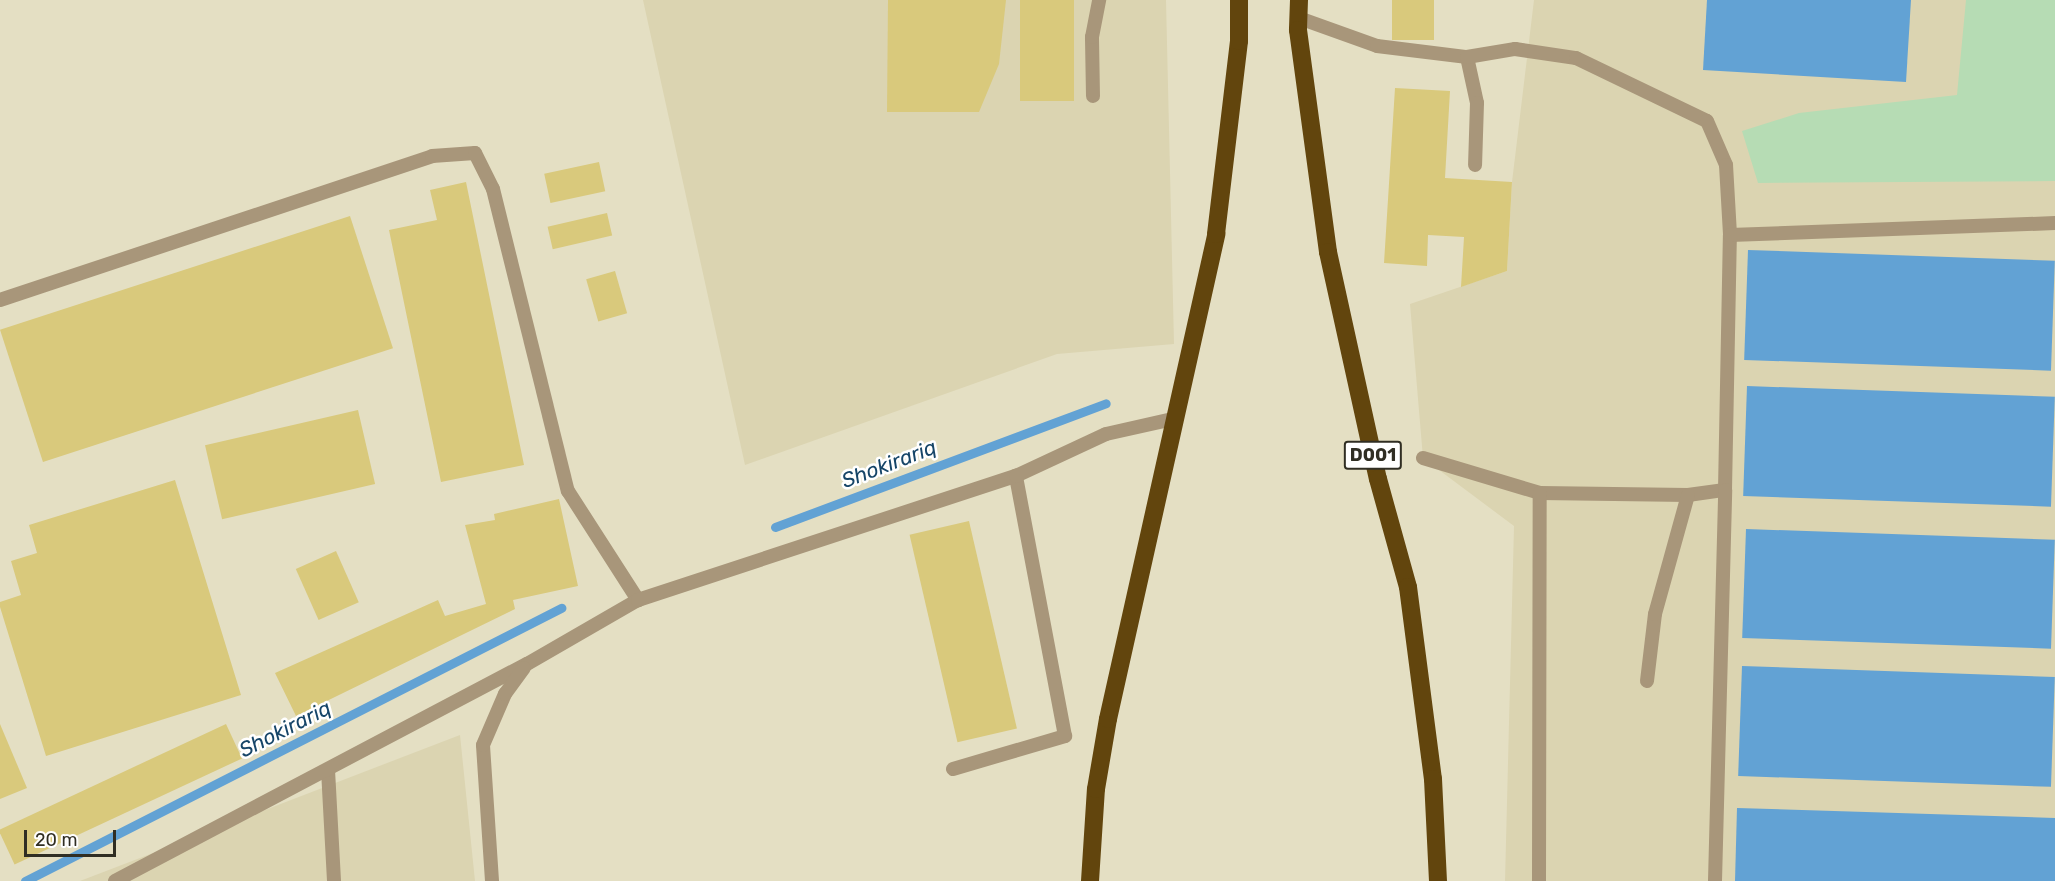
<!DOCTYPE html>
<html>
<head>
<meta charset="utf-8">
<style>
  body { margin:0 }
  #map { position:relative; width:2055px; height:881px; overflow:hidden; background:#e4dfc3; font-family:Rubik,sans-serif }
  div>[style] { position:absolute }
  .built>* { inset:0; background:#dbd4b1 }
  .green>* { inset:0; background:#b6dcb4 }
  .water>* { inset:0; background:#62a2d4; transform-origin:0 0 }
  .stream>* { height:9px; margin:-4.5px; padding:0 4.5px; transform-origin:4.5px; border-radius:4.5px; background:#62a2d4 }
  .building>* { inset:0; background:#d9c97c; transform-origin:0 0 }
  .lane>* { height:14px; margin:-7px; padding:0 7px; transform-origin:7px; border-radius:7px; background:#a8967a }
  .highway>* { height:18px; margin:-9px; padding:0 9px; transform-origin:9px; border-radius:9px; background:#62450d }
  span { translate:-50% -50%; white-space:nowrap; text-align:center; line-height:1.15; -webkit-text-stroke:5px #fff; paint-order:stroke }
  .shield-label span { padding:2px 4px; background:#fff; border:2px solid; border-radius:4px; -webkit-text-stroke-width:0 }
  .shield-label { font-size:18px; color:#302e23; font-weight:700 }
  .water-label { font-size:21px; color:#164568; font-style:italic }
  .scale { position:absolute; left:24px; top:830px; width:92px; height:27px; box-sizing:border-box; border:3px solid #302e23; border-top:0; padding-left:8px; font-size:18px; line-height:21px; white-space:nowrap; color:#302e23; -webkit-text-stroke:4px #fff; paint-order:stroke }
</style>
</head>
<body>
<div id="map">
  <div class="built">
    <i style="clip-path:polygon(643px 0,1166px 0,1174px 344px,1057px 354px,745px 465px)"></i>
    <i style="clip-path:polygon(1534px 0,2055px 0,2055px 881px,1505px 881px,1514px 526px,1423px 458px,1410px 304px,1507px 271px,1512px 182px)"></i>
    <i style="clip-path:polygon(460px 735px,475px 881px,80px 881px)"></i>
  </div>
  <div class="green">
    <i style="clip-path:polygon(1966px 0,2055px 0,2055px 181px,1758px 183px,1742px 131px,1799px 113px,1957px 95px)"></i>
  </div>
  <div class="water">
    <i style="clip-path:polygon(1707px 0,1911px 0,1906px 82px,1703px 70px)"></i>
    <i style="left:1748px;top:250px;width:307px;height:110px;rotate:2deg"></i>
    <i style="left:1747px;top:386px;width:308px;height:110px;rotate:2deg"></i>
    <i style="left:1746px;top:529px;width:309px;height:109px;rotate:2deg"></i>
    <i style="left:1742px;top:666px;width:313px;height:110px;rotate:2deg"></i>
    <i style="clip-path:polygon(1737px 808px,2055px 818px,2055px 881px,1735px 881px)"></i>
  </div>
  <div class="stream">
    <i style="left:775px;top:527px;width:353px;rotate:-20.5deg"></i>
    <i style="left:25px;top:881px;width:602px;rotate:-26.99deg"></i>
  </div>
  <div class="building">
    <i style="clip-path:polygon(888px 0,1006px 0,999px 64px,979px 112px,887px 112px)"></i>
    <i style="left:1020px;top:0;width:54px;height:101px"></i>
    <i style="left:1392px;top:0;width:42px;height:40px"></i>
    <i style="clip-path:polygon(1395px 88px,1450px 91px,1445px 178px,1512px 182px,1507px 271px,1461px 287px,1464px 237px,1428px 235px,1427px 266px,1384px 263px)"></i>
    <i style="left:599px;top:162px;width:30px;height:56px;rotate:78deg"></i>
    <i style="clip-path:polygon(466px 182px,524px 465px,441px 482px,389px 230px,437px 220px,430px 190px)"></i>
    <i style="left:607px;top:213px;width:23px;height:61px;rotate:77deg"></i>
    <i style="left:350px;top:216px;width:139px;height:368px;rotate:72deg"></i>
    <i style="left:615px;top:271px;width:44px;height:30px;rotate:74deg"></i>
    <i style="left:358px;top:410px;width:76px;height:157px;rotate:77deg"></i>
    <i style="clip-path:polygon(175px 480px,241px 695px,46px 756px,0 607px,0 602px,21px 595px,11px 561px,37px 553px,29px 525px)"></i>
    <i style="clip-path:polygon(559px 499px,578px 586px,513px 600px,515px 609px,296px 716px,275px 673px,438px 600px,445px 616px,486px 604px,465px 525px,495px 520px,494px 514px)"></i>
    <i style="left:969px;top:521px;width:213px;height:61px;rotate:77deg"></i>
    <i style="left:336px;top:551px;width:56px;height:44px;rotate:66deg"></i>
    <i style="clip-path:polygon(0 724px,27px 788px,0 799px)"></i>
    <i style="left:226px;top:724px;width:38px;height:251px;rotate:65deg"></i>
  </div>
  <div class="lane">
    <i style="left:1299px;top:18px;width:83px;rotate:19.7deg"></i>
    <i style="left:1377px;top:46px;width:91px;rotate:7deg"></i>
    <i style="left:1467px;top:57px;width:47px;rotate:77.7deg"></i>
    <i style="left:1477px;top:103px;width:62px;rotate:91.8deg"></i>
    <i style="left:1467px;top:57px;width:49px;rotate:-9.5deg"></i>
    <i style="left:1515px;top:49px;width:62px;rotate:8.4deg"></i>
    <i style="left:1576px;top:58px;width:145px;rotate:25.7deg"></i>
    <i style="left:1707px;top:121px;width:48px;rotate:66.6deg"></i>
    <i style="left:1726px;top:165px;width:70px;rotate:86.7deg"></i>
    <i style="left:1093px;top:96px;width:59px;rotate:-91deg"></i>
    <i style="left:1092px;top:37px;width:38px;rotate:-79deg"></i>
    <i style="left:0;top:300px;width:455px;rotate:-18.4deg"></i>
    <i style="left:432px;top:156px;width:43px;rotate:-4deg"></i>
    <i style="left:475px;top:153px;width:40px;rotate:63.4deg"></i>
    <i style="left:493px;top:189px;width:311px;rotate:76.1deg"></i>
    <i style="left:568px;top:491px;width:130px;rotate:57.3deg"></i>
    <i style="left:1423px;top:458px;width:122px;rotate:16.7deg"></i>
    <i style="left:1540px;top:493px;width:148px;rotate:0.8deg"></i>
    <i style="left:1688px;top:495px;width:37px;rotate:-8deg"></i>
    <i style="left:1725px;top:490px;width:255px;rotate:-88.9deg"></i>
    <i style="left:1730px;top:235px;width:325px;rotate:-2.1deg"></i>
    <i style="left:1647px;top:681px;width:67px;rotate:-83.2deg"></i>
    <i style="left:1655px;top:614px;width:123px;rotate:-74.5deg"></i>
    <i style="left:953px;top:769px;width:117px;rotate:-16.4deg"></i>
    <i style="left:1065px;top:736px;width:265px;rotate:-100.7deg"></i>
    <i style="left:328px;top:770px;width:111px;rotate:86.9deg"></i>
    <i style="left:115px;top:881px;width:466px;rotate:-27.8deg"></i>
    <i style="left:527px;top:664px;width:128px;rotate:-30deg"></i>
    <i style="left:638px;top:600px;width:398px;rotate:-18.2deg"></i>
    <i style="left:1016px;top:476px;width:99px;rotate:-25deg"></i>
    <i style="left:1106px;top:434px;width:69px;rotate:-12.6deg"></i>
    <i style="left:492px;top:881px;width:136px;rotate:-93.8deg"></i>
    <i style="left:483px;top:745px;width:56px;rotate:-66.7deg"></i>
    <i style="left:505px;top:694px;width:32px;rotate:-54deg"></i>
    <i style="left:1539px;top:881px;width:388px;rotate:-89.9deg"></i>
    <i style="left:1715px;top:881px;width:391px;rotate:-88.5deg"></i>
  </div>
  <div class="highway">
    <i style="left:1299px;top:0;width:30px;rotate:92deg"></i>
    <i style="left:1298px;top:30px;width:224px;rotate:82.3deg"></i>
    <i style="left:1328px;top:252px;width:232px;rotate:77.6deg"></i>
    <i style="left:1378px;top:479px;width:112px;rotate:74.5deg"></i>
    <i style="left:1408px;top:587px;width:194px;rotate:82.6deg"></i>
    <i style="left:1433px;top:779px;width:102px;rotate:87.2deg"></i>
    <i style="left:1090px;top:881px;width:92px;rotate:-86.3deg"></i>
    <i style="left:1096px;top:789px;width:71px;rotate:-80.3deg"></i>
    <i style="left:1108px;top:719px;width:497px;rotate:-77.4deg"></i>
    <i style="left:1216px;top:234px;width:194px;rotate:-83.2deg"></i>
    <i style="left:1239px;top:41px;width:41px;rotate:-90deg"></i>
  </div>
  <div class="shield-label">
    <span style="left:1373px;top:455px">D001</span>
  </div>
  <div class="water-label">
    <span style="left:889px;top:464px;rotate:-21deg">Shokirariq</span>
    <span style="left:285px;top:729px;rotate:-27deg">Shokirariq</span>
  </div>
  <div class="scale">20 m</div>
</div>
</body>
</html>
